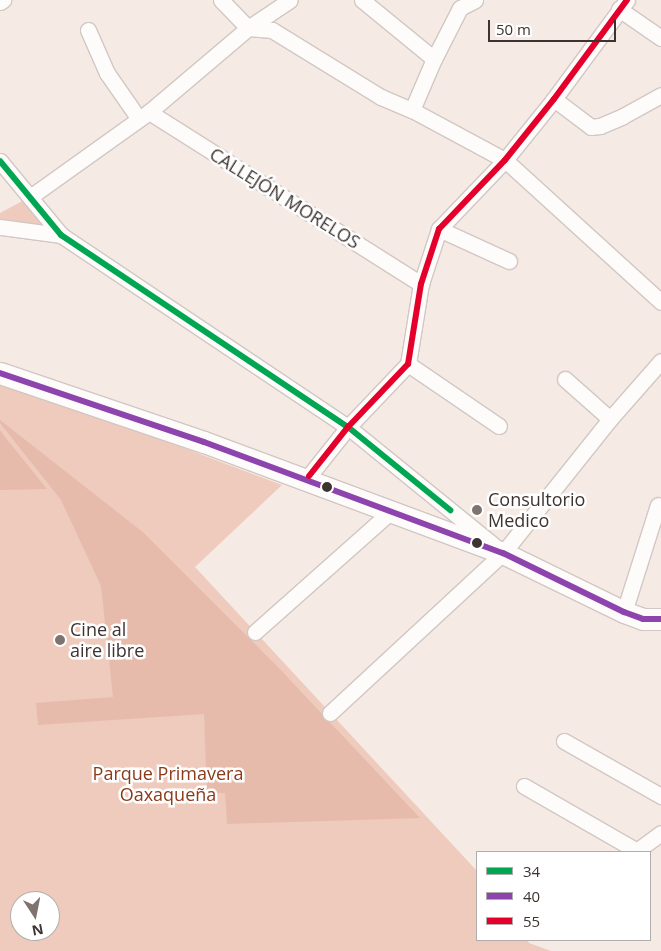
<!DOCTYPE html>
<html>
<head>
<meta charset="utf-8">
<style>
  body { margin:0 }
  #map { position:relative; width:661px; height:951px; overflow:hidden; background:#f6eae5; font-family:"Open Sans",sans-serif }
  div>[style] { position:absolute }
  .green>* { inset:0; background:#eecbbd }
  .forest>* { inset:0; background:#e6bbac }
  .roads { filter:drop-shadow(1px 0 #d1c7c3) drop-shadow(-1px 0 #d1c7c3) drop-shadow(0 1px #d1c7c3) drop-shadow(0 -1px #d1c7c3) }
  .street>* { height:15px; margin:-7.5px; padding:0 7.5px; transform-origin:7.5px; border-radius:7.5px; background:#fefcfb }
  .secondary>* { height:21px; margin:-10.5px; padding:0 10.5px; transform-origin:10.5px; border-radius:10.5px; background:#fefcfb }
  .bus-1>* { height:6px; margin:-3px; padding:0 3px; transform-origin:3px; border-radius:3px; background:#00a651 }
  .bus-2>* { height:6px; margin:-3px; padding:0 3px; transform-origin:3px; border-radius:3px; background:#8e44ad }
  .bus-3>* { height:6px; margin:-3px; padding:0 3px; transform-origin:3px; border-radius:3px; background:#e4002b }
  .dots>* { width:14px; height:14px; translate:-50% -50%; box-sizing:border-box; border:2px solid #fff; border-radius:50% }
  span { translate:-50% -50%; white-space:nowrap; text-align:center; line-height:1.15; -webkit-text-stroke:5px #fff; paint-order:stroke }
  .street-label { font-size:18px; color:#3d3330 }
  .poi-label { font-size:18px; color:#3d3330 }
  .left { translate:0 -50%; text-align:left }
  .park-label { font-size:18px; color:#8b3a19 }
  .legend { position:absolute; left:476px; top:851px; width:175px; height:90px; box-sizing:border-box; background:#fff; border:1px solid #b1adac; margin:0; padding:6px 9px; list-style:none; font-size:15px; color:#3d3330 }
  .legend li { display:flex; align-items:center; gap:10px; height:25px }
  .legend b { width:25px; border:1px solid #b1adac }
  .north { position:absolute; left:10px; top:891px; width:50px; height:50px; box-sizing:border-box; background:#fff; border:1px solid #b1adac; border-radius:50%; rotate:169deg; font-size:14px; font-weight:700; line-height:20px; text-align:center; color:#3d3330 }
  .north::after { content:''; display:block; margin:auto; width:18px; height:22px; background:#7e736f; clip-path:polygon(50% 0,100% 100%,50% 72%,0 100%) }
  .scale { position:absolute; left:488px; top:20px; width:128px; height:22px; box-sizing:border-box; border:2px solid #3d3330; border-top:0; padding-left:6px; font-size:15px; line-height:18px; white-space:nowrap; color:#3d3330; -webkit-text-stroke:4px #fff; paint-order:stroke }
</style>
</head>
<body>
<div id="map">
  <div class="green">
    <i style="clip-path:polygon(30px 197px,61px 235px,0 227px,0 213px)"></i>
    <i style="clip-path:polygon(evenodd,0 383px,46px 396px,282px 485px,195px 567px,477px 871px,477px 940px,527px 940px,529px 943px,551px 951px,0 951px,0 383px,20px 901px,50px 901px,50px 931px,20px 931px,20px 901px)"></i>
  </div>
  <div class="forest">
    <i style="clip-path:polygon(0 420px,144px 533px,276px 665px,420px 818px,227px 824px,225px 793px,207px 793px,204px 714px,38px 725px,36px 703px,113px 697px,101px 586px,61px 500px,0 423px)"></i>
    <i style="clip-path:polygon(0 430px,5px 437px,47px 489px,0 490px)"></i>
  </div>
  <div class="roads">
    <div class="street">
      <i style="left:221px;top:0;width:39px;rotate:46deg"></i>
      <i style="left:248px;top:28px;width:24px;rotate:5deg"></i>
      <i style="left:272px;top:30px;width:128px;rotate:31.6deg"></i>
      <i style="left:381px;top:97px;width:34px;rotate:23deg"></i>
      <i style="left:412px;top:110px;width:106px;rotate:28.3deg"></i>
      <i style="left:505px;top:160px;width:211px;rotate:42.3deg"></i>
      <i style="left:362px;top:0;width:93px;rotate:39.3deg"></i>
      <i style="left:0;top:2px;width:4px;rotate:-34deg"></i>
      <i style="left:619px;top:9px;width:51px;rotate:34.6deg"></i>
      <i style="left:88px;top:30px;width:47px;rotate:66.2deg"></i>
      <i style="left:107px;top:73px;width:56px;rotate:55.2deg"></i>
      <i style="left:554px;top:99px;width:46px;rotate:37.1deg"></i>
      <i style="left:591px;top:127px;width:9px;rotate:-6deg"></i>
      <i style="left:600px;top:126px;width:25px;rotate:-23deg"></i>
      <i style="left:623px;top:116px;width:43px;rotate:-28.9deg"></i>
      <i style="left:412px;top:110px;width:56px;rotate:-66.7deg"></i>
      <i style="left:434px;top:59px;width:57px;rotate:-63deg"></i>
      <i style="left:460px;top:8px;width:17px;rotate:-28deg"></i>
      <i style="left:149px;top:112px;width:322px;rotate:32.3deg"></i>
      <i style="left:0;top:161px;width:96px;rotate:50.5deg"></i>
      <i style="left:61px;top:235px;width:345px;rotate:33.8deg"></i>
      <i style="left:348px;top:427px;width:187px;rotate:39.1deg"></i>
      <i style="left:30px;top:197px;width:146px;rotate:-35.5deg"></i>
      <i style="left:149px;top:112px;width:130px;rotate:-40.3deg"></i>
      <i style="left:248px;top:28px;width:50px;rotate:-33.7deg"></i>
      <i style="left:0;top:227px;width:62px;rotate:7.5deg"></i>
      <i style="left:439px;top:229px;width:77px;rotate:24.6deg"></i>
      <i style="left:408px;top:364px;width:110px;rotate:34.3deg"></i>
      <i style="left:565px;top:379px;width:60px;rotate:41.6deg"></i>
      <i style="left:305px;top:481px;width:69px;rotate:-51.5deg"></i>
      <i style="left:348px;top:427px;width:87px;rotate:-46.4deg"></i>
      <i style="left:408px;top:364px;width:81px;rotate:-80.8deg"></i>
      <i style="left:421px;top:284px;width:58px;rotate:-71.9deg"></i>
      <i style="left:439px;top:229px;width:95px;rotate:-46.3deg"></i>
      <i style="left:505px;top:160px;width:78px;rotate:-51.2deg"></i>
      <i style="left:554px;top:99px;width:123px;rotate:-53.6deg"></i>
      <i style="left:624px;top:612px;width:112px;rotate:-72.4deg"></i>
      <i style="left:255px;top:632px;width:181px;rotate:-41.6deg"></i>
      <i style="left:330px;top:713px;width:236px;rotate:-42.8deg"></i>
      <i style="left:503px;top:553px;width:171px;rotate:-51.4deg"></i>
      <i style="left:610px;top:419px;width:77px;rotate:-48.7deg"></i>
      <i style="left:564px;top:741px;width:112px;rotate:29.6deg"></i>
      <i style="left:524px;top:786px;width:130px;rotate:29.9deg"></i>
      <i style="left:635px;top:852px;width:32px;rotate:-36deg"></i>
    </div>
    <div class="secondary">
      <i style="left:0;top:373px;width:215px;rotate:18.7deg"></i>
      <i style="left:204px;top:442px;width:319px;rotate:20.4deg"></i>
      <i style="left:503px;top:553px;width:135px;rotate:26deg"></i>
      <i style="left:624px;top:612px;width:20px;rotate:20deg"></i>
      <i style="left:643px;top:619px;width:18px"></i>
    </div>
  </div>
  <div class="bus-1">
    <i style="left:0;top:161px;width:96px;rotate:50.5deg"></i>
    <i style="left:61px;top:235px;width:345px;rotate:33.8deg"></i>
    <i style="left:348px;top:427px;width:132px;rotate:39.1deg"></i>
  </div>
  <div class="bus-2">
    <i style="left:0;top:373px;width:215px;rotate:18.7deg"></i>
    <i style="left:204px;top:442px;width:319px;rotate:20.4deg"></i>
    <i style="left:503px;top:553px;width:135px;rotate:26deg"></i>
    <i style="left:624px;top:612px;width:20px;rotate:20deg"></i>
    <i style="left:643px;top:619px;width:18px"></i>
  </div>
  <div class="bus-3">
    <i style="left:309px;top:476px;width:63px;rotate:-51.5deg"></i>
    <i style="left:348px;top:427px;width:87px;rotate:-46.4deg"></i>
    <i style="left:408px;top:364px;width:81px;rotate:-80.8deg"></i>
    <i style="left:421px;top:284px;width:58px;rotate:-71.9deg"></i>
    <i style="left:439px;top:229px;width:95px;rotate:-46.3deg"></i>
    <i style="left:505px;top:160px;width:78px;rotate:-51.2deg"></i>
    <i style="left:554px;top:99px;width:123px;rotate:-53.6deg"></i>
  </div>
  <div class="dots">
    <i style="left:327px;top:487px;background:#3d3330"></i>
    <i style="left:477px;top:510px;background:#7e736f"></i>
    <i style="left:477px;top:543px;background:#3d3330"></i>
    <i style="left:60px;top:640px;background:#7e736f"></i>
  </div>
  <div class="street-label">
    <span style="left:285px;top:198px;rotate:32deg">CALLEJÓN MORELOS</span>
  </div>
  <div class="poi-label">
    <span class="left" style="left:488px;top:510px">Consultorio<br>Medico</span>
    <span class="left" style="left:70px;top:640px">Cine al<br>aire libre</span>
  </div>
  <div class="park-label">
    <span style="left:168px;top:784px">Parque Primavera<br>Oaxaqueña</span>
  </div>
  <ul class="legend">
  <li><b style="height:6px;background:#00a651"></b>34</li>
  <li><b style="height:6px;background:#8e44ad"></b>40</li>
  <li><b style="height:6px;background:#e4002b"></b>55</li>
  </ul>
  <div class="north">N</div>
  <div class="scale">50 m</div>
</div>
</body>
</html>
